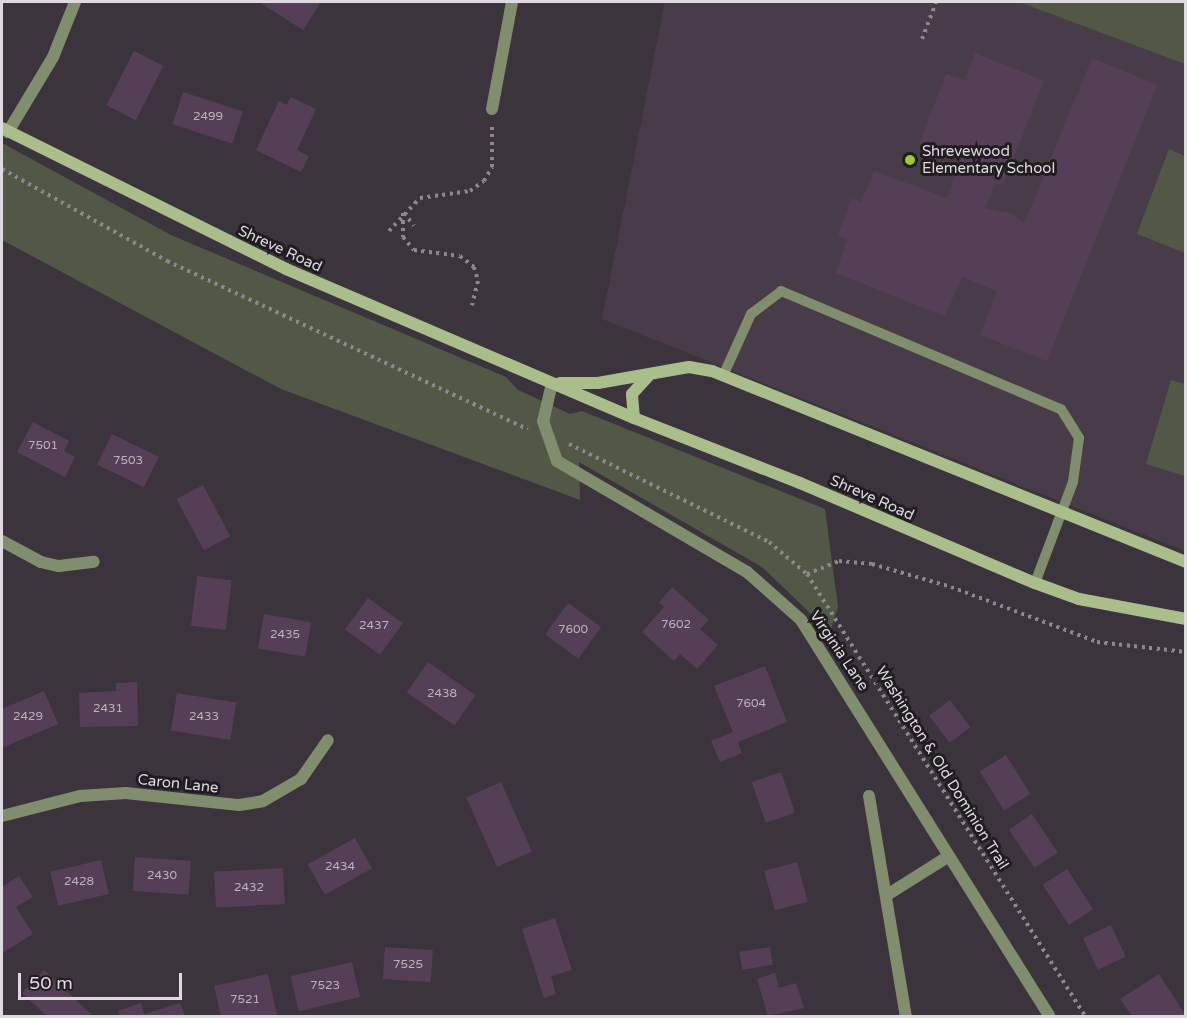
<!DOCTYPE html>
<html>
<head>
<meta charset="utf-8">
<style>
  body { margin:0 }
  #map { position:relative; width:1187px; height:1018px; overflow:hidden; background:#3c343c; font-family:"Varela Round",sans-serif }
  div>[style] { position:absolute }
  .built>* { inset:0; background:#483c49 }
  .green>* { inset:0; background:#515946 }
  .building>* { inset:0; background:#553f57; transform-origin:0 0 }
  .path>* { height:4px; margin-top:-2px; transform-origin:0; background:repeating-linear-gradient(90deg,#8e888e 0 3px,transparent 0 7.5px) }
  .service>* { height:10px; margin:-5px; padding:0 5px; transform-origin:5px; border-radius:5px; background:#808e6d }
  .minor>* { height:12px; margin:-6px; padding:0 6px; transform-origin:6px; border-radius:6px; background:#808e6d }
  .tertiary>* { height:12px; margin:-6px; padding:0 6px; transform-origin:6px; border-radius:6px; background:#808e6d }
  .secondary>* { height:12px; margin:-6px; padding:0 6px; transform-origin:6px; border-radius:6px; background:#a9be8b }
  .dots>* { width:16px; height:16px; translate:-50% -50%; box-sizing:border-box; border:3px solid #201d21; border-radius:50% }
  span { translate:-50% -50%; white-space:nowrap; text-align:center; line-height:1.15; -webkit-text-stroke:6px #201d21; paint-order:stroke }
  .number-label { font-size:12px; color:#bcb3bd }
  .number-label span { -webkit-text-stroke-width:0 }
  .poi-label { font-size:15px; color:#dfdadf }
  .left { translate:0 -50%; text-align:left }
  .street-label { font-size:15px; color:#dfdadf }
  .frame { position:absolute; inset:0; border:3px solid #dfdadf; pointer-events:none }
  .scale { position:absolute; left:18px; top:973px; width:164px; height:27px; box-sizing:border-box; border:3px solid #dfdadf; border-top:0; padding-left:8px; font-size:18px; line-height:21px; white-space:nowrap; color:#dfdadf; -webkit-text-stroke:4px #201d21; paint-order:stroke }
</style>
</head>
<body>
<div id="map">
  <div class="built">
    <i style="clip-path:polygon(665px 2px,1185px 2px,1185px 551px,602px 319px)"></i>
  </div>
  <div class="green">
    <i style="clip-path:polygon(1019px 2px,1185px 2px,1185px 64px)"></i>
    <i style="clip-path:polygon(2px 143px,171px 235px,506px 377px,518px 390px,570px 414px,582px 411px,825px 509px,838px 607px,830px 632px,762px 567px,579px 462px,580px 500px,281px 389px,2px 240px)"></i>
    <i style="clip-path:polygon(1169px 149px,1185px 156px,1185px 253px,1137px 234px)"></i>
    <i style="clip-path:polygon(1171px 380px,1185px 384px,1185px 476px,1146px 464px)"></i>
  </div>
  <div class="building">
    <i style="clip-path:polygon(259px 2px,317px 2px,320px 4px,303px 30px)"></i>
    <i style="left:134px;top:51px;width:33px;height:61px;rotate:27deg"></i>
    <i style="clip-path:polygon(975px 53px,1044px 81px,1003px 185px,995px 184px,985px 208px,1013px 214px,1024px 224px,1092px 58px,1157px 85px,1047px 361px,980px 335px,997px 291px,962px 277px,945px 316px,836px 273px,847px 240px,838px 236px,852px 198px,861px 202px,874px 171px,947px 198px,960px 160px,919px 144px,946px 74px,965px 80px)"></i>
    <i style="left:183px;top:92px;width:63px;height:34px;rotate:18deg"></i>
    <i style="clip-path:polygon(291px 97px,316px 109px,297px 150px,309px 156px,301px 172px,256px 150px,279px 101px,287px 105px)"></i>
    <i style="clip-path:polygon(33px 422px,69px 441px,64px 451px,75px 457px,65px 477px,17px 452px)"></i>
    <i style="left:112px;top:434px;width:52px;height:34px;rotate:26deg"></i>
    <i style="left:203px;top:485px;width:58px;height:30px;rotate:62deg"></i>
    <i style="left:197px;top:576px;width:35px;height:50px;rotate:7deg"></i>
    <i style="clip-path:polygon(672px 587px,709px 620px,700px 629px,718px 645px,697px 669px,680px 654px,674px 661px,642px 632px,664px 607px,659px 603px)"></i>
    <i style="left:368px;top:598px;width:43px;height:39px;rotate:36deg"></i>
    <i style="left:568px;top:603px;width:41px;height:39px;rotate:36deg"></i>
    <i style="left:264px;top:614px;width:48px;height:35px;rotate:10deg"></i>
    <i style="left:428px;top:662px;width:58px;height:37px;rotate:35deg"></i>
    <i style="clip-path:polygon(765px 666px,787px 722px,738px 742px,742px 753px,720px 762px,711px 741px,733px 732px,714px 686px)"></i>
    <i style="clip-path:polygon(137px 682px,138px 726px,80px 727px,79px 693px,116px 691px,116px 683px)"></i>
    <i style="clip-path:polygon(44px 691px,58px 724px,2px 748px,2px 709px)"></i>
    <i style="left:177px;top:693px;width:60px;height:38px;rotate:9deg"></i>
    <i style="left:950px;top:700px;width:34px;height:26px;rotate:53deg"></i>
    <i style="left:1006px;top:755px;width:46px;height:31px;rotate:58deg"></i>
    <i style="left:781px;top:772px;width:43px;height:31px;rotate:71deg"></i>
    <i style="left:501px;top:782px;width:76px;height:38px;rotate:66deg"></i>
    <i style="left:1032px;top:814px;width:46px;height:28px;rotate:56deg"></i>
    <i style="left:355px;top:838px;width:35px;height:54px;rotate:61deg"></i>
    <i style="left:135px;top:857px;width:56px;height:34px;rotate:4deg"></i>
    <i style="left:101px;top:860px;width:35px;height:52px;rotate:77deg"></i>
    <i style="left:797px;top:862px;width:41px;height:34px;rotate:75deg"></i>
    <i style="left:283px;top:868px;width:36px;height:69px;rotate:87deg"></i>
    <i style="left:1067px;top:869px;width:48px;height:29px;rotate:57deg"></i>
    <i style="clip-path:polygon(19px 876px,33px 897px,16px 907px,33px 934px,2px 953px,2px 887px)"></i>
    <i style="clip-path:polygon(555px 918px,572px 970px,551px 976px,556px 994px,544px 998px,522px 929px)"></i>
    <i style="left:1111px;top:925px;width:35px;height:31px;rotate:65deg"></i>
    <i style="left:385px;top:947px;width:48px;height:32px;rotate:4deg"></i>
    <i style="left:770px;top:947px;width:18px;height:31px;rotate:81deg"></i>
    <i style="left:352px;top:962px;width:36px;height:63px;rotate:77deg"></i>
    <i style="clip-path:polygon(44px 970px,93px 1016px,47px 1016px,22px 993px)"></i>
    <i style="clip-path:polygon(775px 973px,779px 988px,796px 983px,804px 1008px,768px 1016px,757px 979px)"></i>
    <i style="clip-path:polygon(268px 974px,277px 1015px,221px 1016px,214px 986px)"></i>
    <i style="clip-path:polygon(1159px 974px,1186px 1016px,1132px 1016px,1120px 999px)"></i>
    <i style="clip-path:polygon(141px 1003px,144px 1014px,180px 1003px,185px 1016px,120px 1016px,118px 1011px)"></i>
  </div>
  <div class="path">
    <i style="left:922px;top:39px;width:40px;rotate:-69deg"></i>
    <i style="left:2px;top:169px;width:189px;rotate:29.1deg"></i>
    <i style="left:167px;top:261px;width:398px;rotate:25deg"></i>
    <i style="left:403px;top:213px;width:24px;rotate:90deg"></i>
    <i style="left:403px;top:237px;width:17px;rotate:50deg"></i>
    <i style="left:414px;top:250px;width:46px;rotate:7.4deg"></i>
    <i style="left:460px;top:256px;width:18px;rotate:38deg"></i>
    <i style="left:474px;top:267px;width:15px;rotate:74deg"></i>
    <i style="left:478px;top:281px;width:25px;rotate:104deg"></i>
    <i style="left:404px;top:213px;width:16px;rotate:52deg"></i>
    <i style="left:389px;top:231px;width:45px;rotate:-46.8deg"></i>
    <i style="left:420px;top:198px;width:50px;rotate:-8deg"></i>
    <i style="left:470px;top:191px;width:17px;rotate:-36deg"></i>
    <i style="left:484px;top:181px;width:16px;rotate:-60deg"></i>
    <i style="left:492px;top:167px;width:42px;rotate:-90deg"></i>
    <i style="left:569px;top:444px;width:223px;rotate:26.1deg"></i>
    <i style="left:769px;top:542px;width:50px;rotate:40.1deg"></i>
    <i style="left:807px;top:574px;width:522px;rotate:57.83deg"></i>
    <i style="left:807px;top:574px;width:35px;rotate:-22deg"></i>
    <i style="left:839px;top:561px;width:33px;rotate:5deg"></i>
    <i style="left:872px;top:564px;width:82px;rotate:16.2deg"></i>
    <i style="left:951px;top:587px;width:156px;rotate:20.6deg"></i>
    <i style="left:1097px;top:642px;width:90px;rotate:6.4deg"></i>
  </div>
  <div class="service">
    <i style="left:723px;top:376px;width:68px;rotate:-65.7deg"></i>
    <i style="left:751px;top:314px;width:38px;rotate:-37deg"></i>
    <i style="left:781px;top:291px;width:304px;rotate:22.9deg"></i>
    <i style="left:1061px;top:409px;width:34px;rotate:58deg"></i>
    <i style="left:1079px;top:438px;width:44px;rotate:97.8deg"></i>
    <i style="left:1073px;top:482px;width:108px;rotate:110.6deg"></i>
  </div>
  <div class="minor">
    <i style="left:492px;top:109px;width:109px;rotate:-79.4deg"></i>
    <i style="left:8px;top:132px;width:87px;rotate:-59deg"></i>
    <i style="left:53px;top:57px;width:59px;rotate:-68.2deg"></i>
    <i style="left:2px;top:541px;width:44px;rotate:28.3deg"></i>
    <i style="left:41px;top:562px;width:18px;rotate:13deg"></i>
    <i style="left:59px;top:566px;width:35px;rotate:-7deg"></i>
    <i style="left:869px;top:796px;width:223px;rotate:80.5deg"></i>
    <i style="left:2px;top:816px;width:81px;rotate:-14.4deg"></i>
    <i style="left:80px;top:796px;width:46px;rotate:-3.7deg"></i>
    <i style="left:126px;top:793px;width:114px;rotate:6.1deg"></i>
    <i style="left:239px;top:805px;width:24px;rotate:-9deg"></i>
    <i style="left:263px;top:801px;width:44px;rotate:-30.1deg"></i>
    <i style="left:301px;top:779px;width:47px;rotate:-55.3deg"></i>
    <i style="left:887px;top:895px;width:73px;rotate:-32.2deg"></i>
  </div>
  <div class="tertiary">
    <i style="left:552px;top:383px;width:39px;rotate:103deg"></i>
    <i style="left:543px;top:421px;width:42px;rotate:70.7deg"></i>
    <i style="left:557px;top:461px;width:220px;rotate:30.3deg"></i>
    <i style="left:747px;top:572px;width:72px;rotate:41.6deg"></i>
    <i style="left:801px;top:620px;width:467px;rotate:57.9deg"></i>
  </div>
  <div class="secondary">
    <i style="left:2px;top:128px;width:317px;rotate:26.4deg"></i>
    <i style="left:286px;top:269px;width:379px;rotate:23.2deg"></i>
    <i style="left:634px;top:418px;width:178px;rotate:21.4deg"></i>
    <i style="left:800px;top:483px;width:255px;rotate:23.1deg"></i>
    <i style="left:1035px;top:583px;width:47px;rotate:20deg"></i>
    <i style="left:1079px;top:599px;width:109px;rotate:10.6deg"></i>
    <i style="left:560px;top:383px;width:38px"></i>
    <i style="left:598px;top:383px;width:92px;rotate:-10deg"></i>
    <i style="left:689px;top:367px;width:23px;rotate:10deg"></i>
    <i style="left:712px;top:371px;width:511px;rotate:21.95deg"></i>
    <i style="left:634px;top:418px;width:24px;rotate:-95deg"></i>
    <i style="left:632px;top:394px;width:24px;rotate:-48deg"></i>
  </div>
  <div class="dots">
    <i style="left:910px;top:160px;background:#9acb34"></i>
  </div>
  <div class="number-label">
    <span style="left:208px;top:117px">2499</span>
    <span style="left:43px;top:446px">7501</span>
    <span style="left:128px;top:461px">7503</span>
    <span style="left:676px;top:625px">7602</span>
    <span style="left:374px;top:626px">2437</span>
    <span style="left:573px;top:630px">7600</span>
    <span style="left:285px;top:635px">2435</span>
    <span style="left:442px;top:694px">2438</span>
    <span style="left:751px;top:704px">7604</span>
    <span style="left:108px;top:709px">2431</span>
    <span style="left:28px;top:717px">2429</span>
    <span style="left:204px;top:717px">2433</span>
    <span style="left:340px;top:867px">2434</span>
    <span style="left:162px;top:876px">2430</span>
    <span style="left:79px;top:882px">2428</span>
    <span style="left:249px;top:888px">2432</span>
    <span style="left:408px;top:965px">7525</span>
    <span style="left:325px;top:986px">7523</span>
    <span style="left:245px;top:1000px">7521</span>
  </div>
  <div class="poi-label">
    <span class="left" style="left:922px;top:160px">Shrevewood<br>Elementary School</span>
  </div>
  <div class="street-label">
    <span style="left:280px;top:249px;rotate:25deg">Shreve Road</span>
    <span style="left:872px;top:498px;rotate:24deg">Shreve Road</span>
    <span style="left:839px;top:651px;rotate:56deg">Virginia Lane</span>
    <span style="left:942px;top:768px;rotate:58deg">Washington &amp; Old Dominion Trail</span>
    <span style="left:178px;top:784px;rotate:6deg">Caron Lane</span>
  </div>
  <div class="frame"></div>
  <div class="scale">50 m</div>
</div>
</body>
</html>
